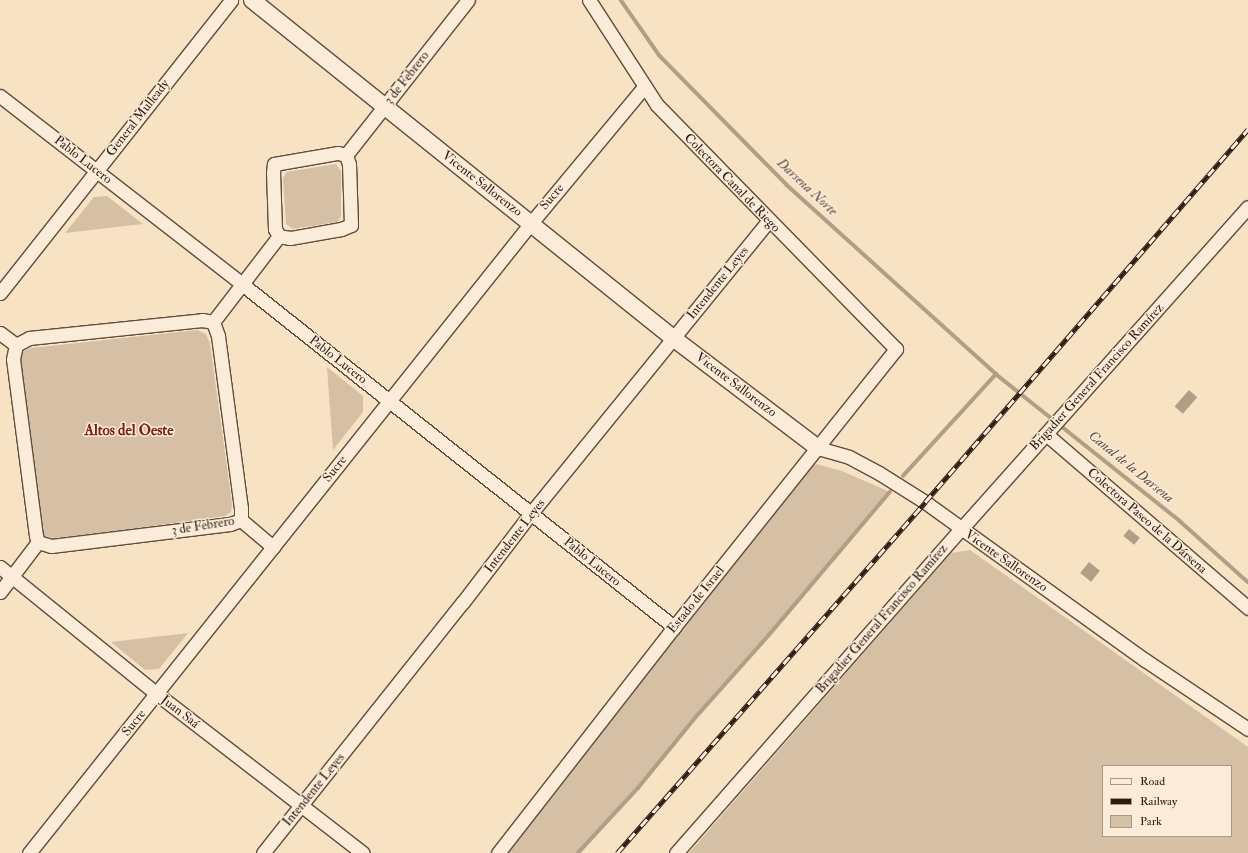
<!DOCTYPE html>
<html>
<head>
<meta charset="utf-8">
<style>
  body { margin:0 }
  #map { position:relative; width:1248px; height:853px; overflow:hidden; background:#f7e2c4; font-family:"IM FELL Double Pica",serif }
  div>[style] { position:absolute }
  .green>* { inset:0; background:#d5c0a5 }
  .water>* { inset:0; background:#b29e87; transform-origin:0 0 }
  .stream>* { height:3.5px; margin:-1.75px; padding:0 1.75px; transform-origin:1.75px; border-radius:1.75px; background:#b29e87 }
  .roads { filter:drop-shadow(1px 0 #604d3d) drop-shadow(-1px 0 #604d3d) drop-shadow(0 1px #604d3d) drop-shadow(0 -1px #604d3d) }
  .minor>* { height:13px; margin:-6.5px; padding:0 6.5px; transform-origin:6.5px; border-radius:6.5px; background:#faecd9 }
  .tertiary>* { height:16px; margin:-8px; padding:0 8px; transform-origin:8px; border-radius:8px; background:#faecd9 }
  .rail>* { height:4.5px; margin-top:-2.25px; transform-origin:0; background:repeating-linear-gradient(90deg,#faecd9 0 9px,#2d1b10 0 18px); box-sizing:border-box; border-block:1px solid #2d1b10 }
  span { translate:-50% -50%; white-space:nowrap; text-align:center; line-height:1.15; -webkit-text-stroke:3px #faecd9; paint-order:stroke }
  .street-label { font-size:13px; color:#2d1b10 }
  .water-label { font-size:14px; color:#624f40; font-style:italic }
  .quarter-label { font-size:15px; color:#7a1f14; font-weight:700 }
  .legend { position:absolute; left:1102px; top:765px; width:130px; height:72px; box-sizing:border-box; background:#faecd9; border:1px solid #a89889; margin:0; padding:5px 7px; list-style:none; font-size:12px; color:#2d1b10 }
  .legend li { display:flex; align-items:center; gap:8px; height:20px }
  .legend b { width:20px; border:1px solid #a89889 }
</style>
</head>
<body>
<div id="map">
  <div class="green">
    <i style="clip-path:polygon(336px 164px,341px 171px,341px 217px,337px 222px,293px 229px,286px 224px,283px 178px,287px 172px)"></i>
    <i style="clip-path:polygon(107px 196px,143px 224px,65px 233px,94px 197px)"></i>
    <i style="clip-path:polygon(197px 330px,206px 334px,210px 344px,232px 504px,231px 512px,225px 516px,138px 528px,55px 538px,42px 536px,19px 365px,22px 352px,31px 348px)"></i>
    <i style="clip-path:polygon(327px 367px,363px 396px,363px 412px,333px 450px)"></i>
    <i style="clip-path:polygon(816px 464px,842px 471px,890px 492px,769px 635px,695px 718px,638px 788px,578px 853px,504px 853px,808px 469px)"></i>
    <i style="clip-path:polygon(evenodd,970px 550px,1248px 747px,1248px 853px,689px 853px,951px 553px,970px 550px,1103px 766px,1231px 766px,1231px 836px,1103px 836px,1103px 766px)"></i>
    <i style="clip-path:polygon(188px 633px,159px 669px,145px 670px,111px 642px)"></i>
  </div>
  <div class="water">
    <i style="left:1189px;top:390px;width:11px;height:22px;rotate:41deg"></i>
    <i style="left:1129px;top:529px;width:14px;height:9px;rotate:39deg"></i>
    <i style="left:1089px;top:562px;width:14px;height:14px;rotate:39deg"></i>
  </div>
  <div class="stream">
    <i style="left:621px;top:0;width:68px;rotate:55.1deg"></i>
    <i style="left:660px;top:56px;width:181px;rotate:45.4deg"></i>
    <i style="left:787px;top:185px;width:282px;rotate:42.1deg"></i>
    <i style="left:996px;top:374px;width:236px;rotate:38.6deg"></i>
    <i style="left:1180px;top:521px;width:91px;rotate:41.9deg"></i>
    <i style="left:903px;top:476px;width:138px;rotate:-47.6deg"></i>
    <i style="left:578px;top:853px;width:88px;rotate:-47.3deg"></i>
    <i style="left:638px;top:788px;width:90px;rotate:-50.8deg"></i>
    <i style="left:695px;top:718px;width:111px;rotate:-48.3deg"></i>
    <i style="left:769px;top:635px;width:187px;rotate:-49.8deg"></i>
  </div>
  <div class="roads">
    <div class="minor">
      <i style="left:0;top:96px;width:306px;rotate:37.8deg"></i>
      <i style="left:242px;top:284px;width:552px;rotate:38.45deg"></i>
      <i style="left:338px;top:153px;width:8px;rotate:14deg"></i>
      <i style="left:346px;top:155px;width:9px;rotate:72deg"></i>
      <i style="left:349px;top:164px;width:61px;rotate:88.1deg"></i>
      <i style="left:351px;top:225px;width:11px;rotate:158deg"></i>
      <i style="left:341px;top:229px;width:52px;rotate:170deg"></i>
      <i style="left:290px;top:238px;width:11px;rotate:-170deg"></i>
      <i style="left:279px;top:236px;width:8px;rotate:-120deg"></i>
      <i style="left:275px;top:229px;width:56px;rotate:-92deg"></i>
      <i style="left:273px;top:173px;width:9px;rotate:-84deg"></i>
      <i style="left:274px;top:164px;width:65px;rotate:-9.8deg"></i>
      <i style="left:346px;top:155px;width:197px;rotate:-51.8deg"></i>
      <i style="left:0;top:293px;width:373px;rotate:-51.7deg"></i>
      <i style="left:202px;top:320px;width:11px;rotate:10deg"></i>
      <i style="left:213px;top:322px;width:15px;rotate:70deg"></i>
      <i style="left:218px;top:336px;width:174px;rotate:82.4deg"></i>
      <i style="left:241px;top:508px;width:12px;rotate:90deg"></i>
      <i style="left:241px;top:520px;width:12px;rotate:160deg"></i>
      <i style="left:230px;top:524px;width:180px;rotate:173deg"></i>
      <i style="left:51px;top:546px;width:14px;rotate:-163deg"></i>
      <i style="left:38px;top:542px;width:6px;rotate:-108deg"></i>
      <i style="left:36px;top:536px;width:178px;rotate:-97.4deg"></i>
      <i style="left:13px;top:359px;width:14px;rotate:-78deg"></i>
      <i style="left:16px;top:345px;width:15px;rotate:-28deg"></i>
      <i style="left:29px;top:338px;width:174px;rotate:-5.9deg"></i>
      <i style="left:213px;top:322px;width:108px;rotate:-52.5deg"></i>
      <i style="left:0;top:333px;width:20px;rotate:37deg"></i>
      <i style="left:1046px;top:434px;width:267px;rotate:40.7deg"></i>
      <i style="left:818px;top:448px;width:32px;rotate:16deg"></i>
      <i style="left:849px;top:457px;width:34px;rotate:28deg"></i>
      <i style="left:879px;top:473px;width:54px;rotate:32.2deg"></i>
      <i style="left:925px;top:502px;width:271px;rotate:35.7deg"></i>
      <i style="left:1145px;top:660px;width:124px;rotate:33.8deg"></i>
      <i style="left:241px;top:520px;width:42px;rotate:40.2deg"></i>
      <i style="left:0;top:567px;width:202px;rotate:39deg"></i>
      <i style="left:157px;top:694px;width:260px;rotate:37.7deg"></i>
      <i style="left:0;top:592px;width:63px;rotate:-52.8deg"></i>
      <i style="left:29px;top:853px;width:806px;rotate:-51.45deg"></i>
      <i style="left:531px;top:223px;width:177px;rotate:-50.3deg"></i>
      <i style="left:263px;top:853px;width:321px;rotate:-51.5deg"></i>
      <i style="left:463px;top:602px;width:112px;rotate:-52.6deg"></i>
      <i style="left:531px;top:513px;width:377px;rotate:-50.9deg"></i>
      <i style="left:498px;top:853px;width:286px;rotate:-52.1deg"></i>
      <i style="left:674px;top:627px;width:356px;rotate:-51.4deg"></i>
      <i style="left:896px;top:349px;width:342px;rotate:-134.4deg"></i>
      <i style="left:657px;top:105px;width:125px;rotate:-122.9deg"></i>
      <i style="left:676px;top:853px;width:432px;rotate:-48.7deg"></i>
      <i style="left:961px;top:529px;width:431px;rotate:-48.3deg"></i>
    </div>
    <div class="tertiary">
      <i style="left:252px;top:0;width:540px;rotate:38.76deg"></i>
      <i style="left:673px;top:338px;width:182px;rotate:37.2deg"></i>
    </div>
  </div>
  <div class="rail">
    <i style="left:617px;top:853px;width:467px;rotate:-48.7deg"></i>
    <i style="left:925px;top:502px;width:493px;rotate:-49.1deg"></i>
  </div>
  <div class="street-label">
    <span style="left:407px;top:78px;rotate:-52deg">3 de Febrero</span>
    <span style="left:138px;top:118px;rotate:-52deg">General Mulleady</span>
    <span style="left:83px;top:160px;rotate:38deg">Pablo Lucero</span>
    <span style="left:732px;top:183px;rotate:46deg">Colectora Canal de Riego</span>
    <span style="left:482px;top:184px;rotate:38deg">Vicente Sallorenzo</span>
    <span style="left:552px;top:197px;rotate:-50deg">Sucre</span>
    <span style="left:718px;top:283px;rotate:-51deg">Intendente Leyes</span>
    <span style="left:338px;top:360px;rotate:38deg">Pablo Lucero</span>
    <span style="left:1097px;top:377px;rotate:-48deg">Brigadier General Francisco Ramírez</span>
    <span style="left:736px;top:385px;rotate:37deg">Vicente Sallorenzo</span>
    <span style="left:335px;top:469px;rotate:-51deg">Sucre</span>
    <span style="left:1147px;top:521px;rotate:41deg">Colectora Paseo de la Dársena</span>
    <span style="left:203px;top:526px;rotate:-9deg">3 de Febrero</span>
    <span style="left:515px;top:536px;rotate:-52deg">Intendente Leyes</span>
    <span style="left:1006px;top:561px;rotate:35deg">Vicente Sallorenzo</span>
    <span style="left:592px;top:562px;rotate:39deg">Pablo Lucero</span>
    <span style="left:696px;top:600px;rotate:-51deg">Estado de Israel</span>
    <span style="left:882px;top:619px;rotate:-49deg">Brigadier General Francisco Ramírez</span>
    <span style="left:180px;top:712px;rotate:38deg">Juan Saá</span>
    <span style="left:134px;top:723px;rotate:-51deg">Sucre</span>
    <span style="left:314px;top:790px;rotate:-51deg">Intendente Leyes</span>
  </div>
  <div class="water-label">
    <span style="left:807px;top:187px;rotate:43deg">Darsena Norte</span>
    <span style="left:1131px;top:467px;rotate:39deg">Canal de la Darsena</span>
  </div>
  <div class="quarter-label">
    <span style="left:129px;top:431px">Altos del Oeste</span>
  </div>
  <ul class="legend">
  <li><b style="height:5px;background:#faecd9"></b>Road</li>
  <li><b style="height:5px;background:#2d1b10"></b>Railway</li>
  <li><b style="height:11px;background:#d5c0a5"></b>Park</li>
  </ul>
</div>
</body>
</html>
